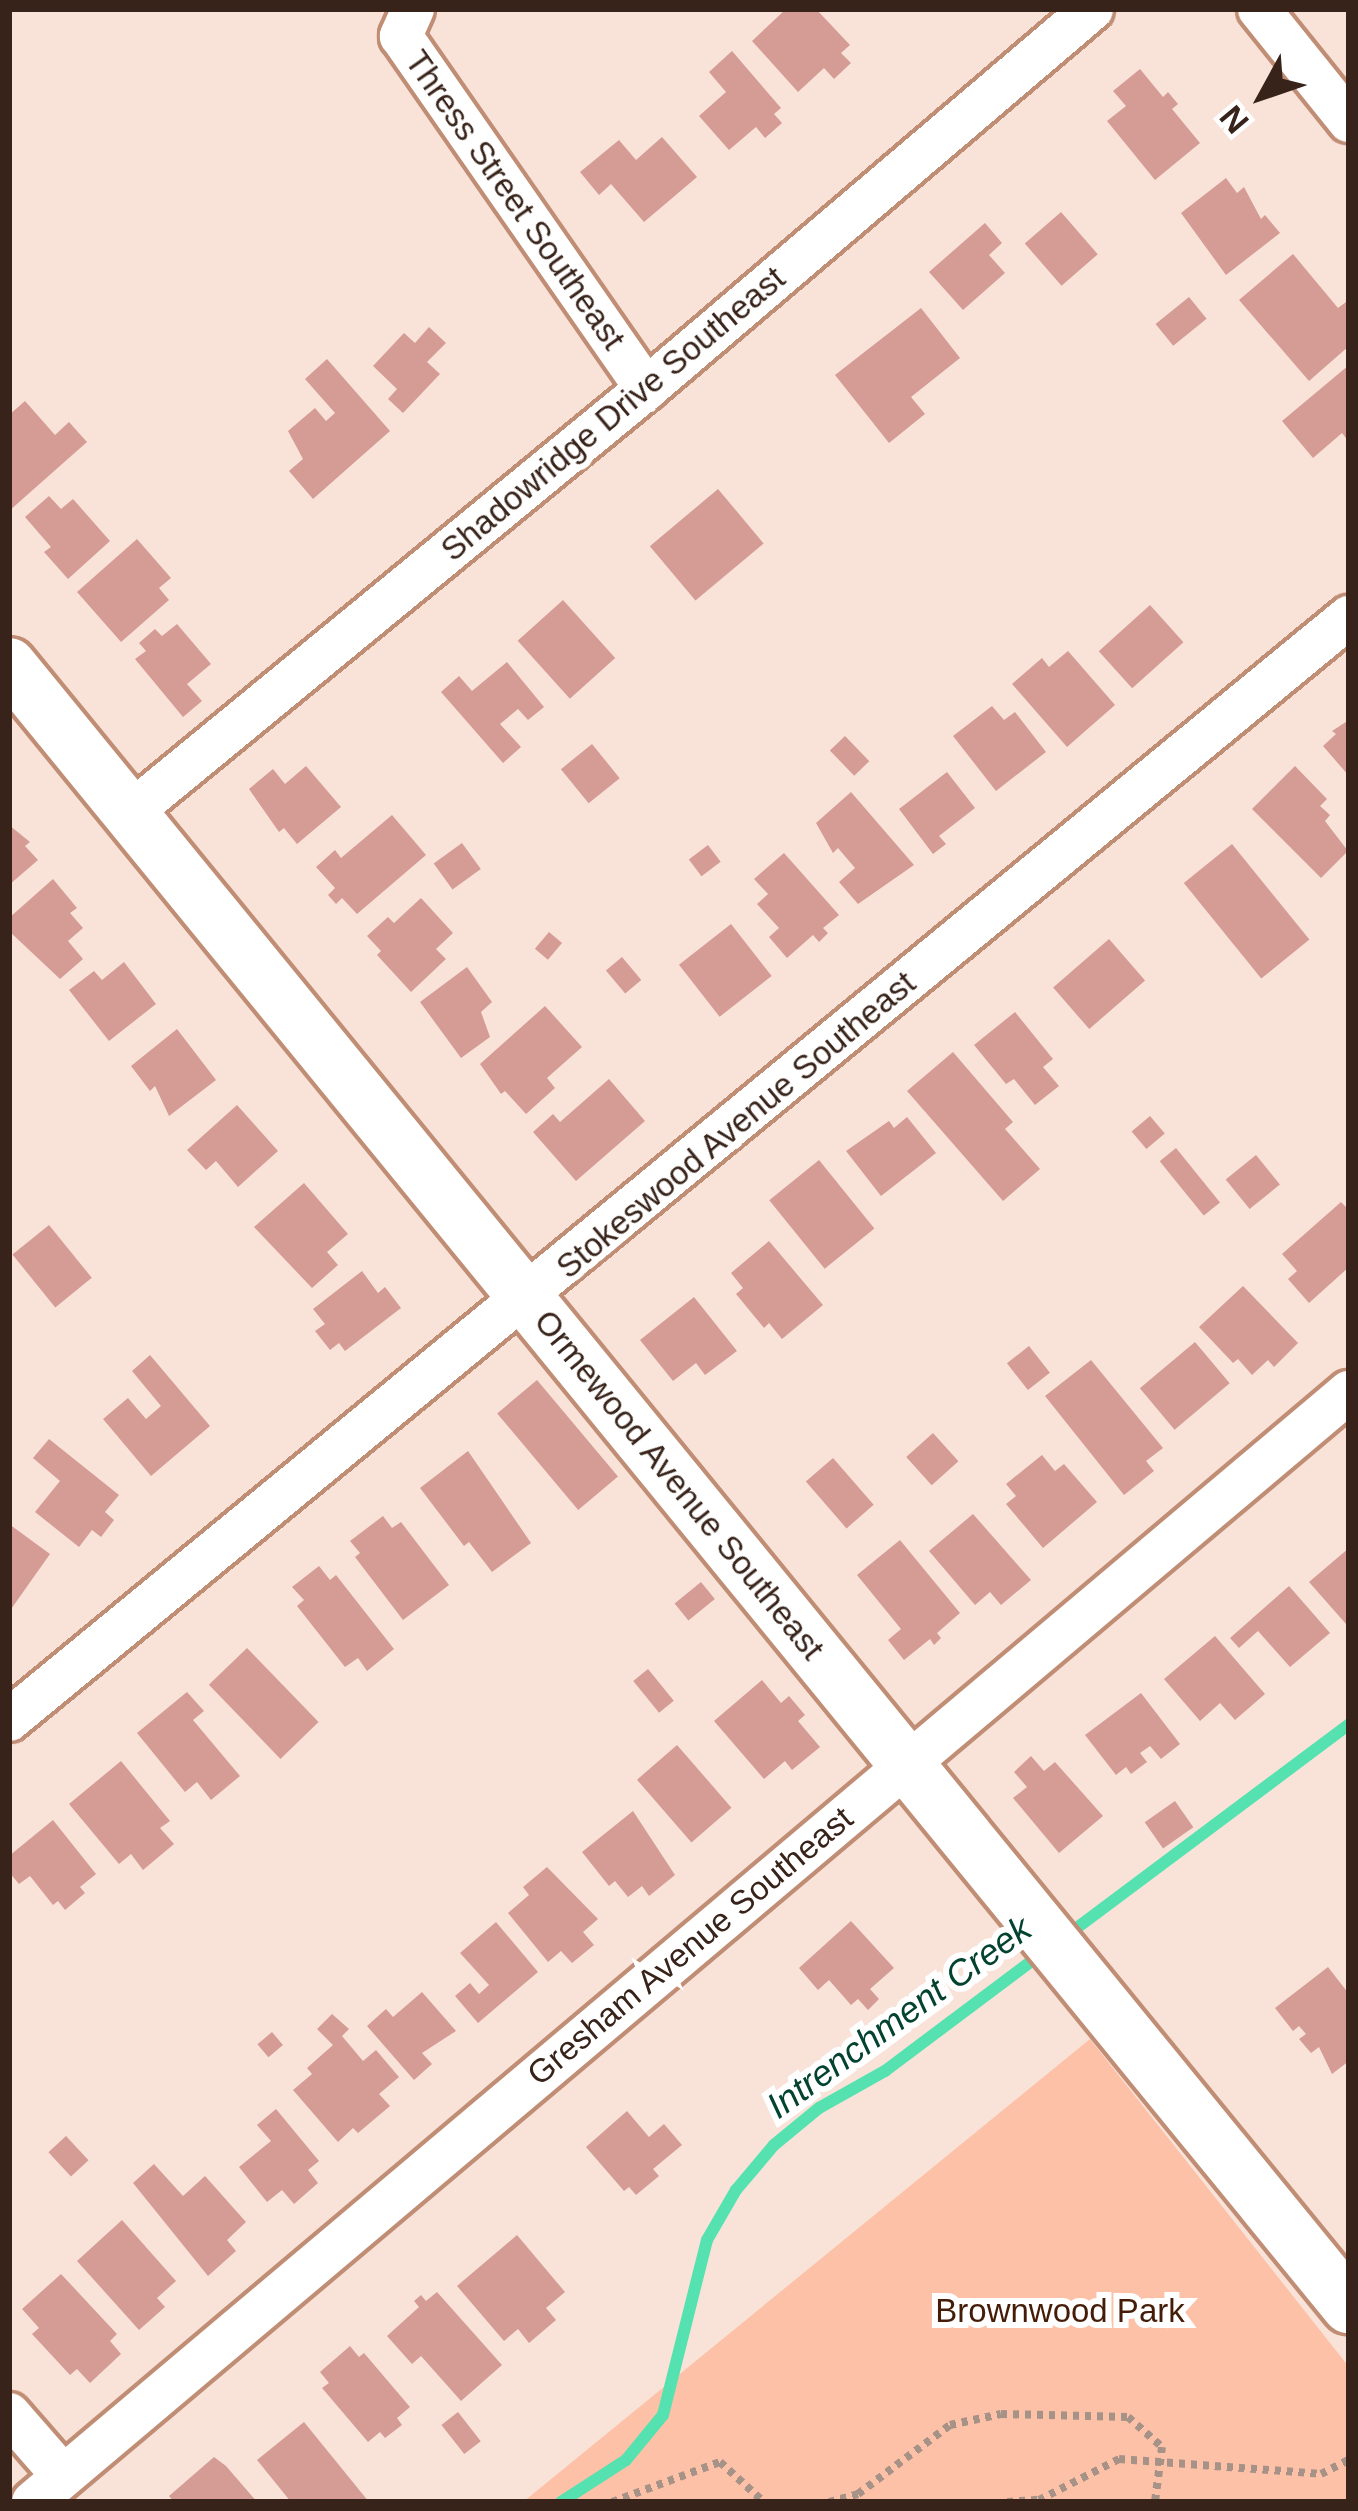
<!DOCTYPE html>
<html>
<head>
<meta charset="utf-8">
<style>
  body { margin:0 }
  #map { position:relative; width:1358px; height:2511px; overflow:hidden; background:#f9e3d9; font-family:Arial,sans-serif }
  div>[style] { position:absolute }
  .green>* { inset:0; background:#fcc1a6 }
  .stream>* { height:12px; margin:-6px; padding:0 6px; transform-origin:6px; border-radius:6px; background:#55e2b0 }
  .building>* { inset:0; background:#d59b95; transform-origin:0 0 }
  .path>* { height:8px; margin-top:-4px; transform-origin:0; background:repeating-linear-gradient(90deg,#a79288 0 6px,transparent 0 12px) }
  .roads { filter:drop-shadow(3px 0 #c08d75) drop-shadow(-3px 0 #c08d75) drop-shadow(0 3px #c08d75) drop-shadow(0 -3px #c08d75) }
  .minor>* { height:42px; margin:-21px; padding:0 21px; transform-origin:21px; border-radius:21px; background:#fff }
  .tertiary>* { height:54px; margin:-27px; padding:0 27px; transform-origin:27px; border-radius:27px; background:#fff }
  span { translate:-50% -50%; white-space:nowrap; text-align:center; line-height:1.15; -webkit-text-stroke:12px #fff; paint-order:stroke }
  .street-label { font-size:33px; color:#372319 }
  .park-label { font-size:33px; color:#441c07 }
  .water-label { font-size:36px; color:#044330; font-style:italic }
  .frame { position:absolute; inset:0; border:12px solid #372319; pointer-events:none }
  .north { position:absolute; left:1202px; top:36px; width:120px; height:120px; -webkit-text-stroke:9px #fff; paint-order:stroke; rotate:230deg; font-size:33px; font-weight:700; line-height:48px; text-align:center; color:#372319 }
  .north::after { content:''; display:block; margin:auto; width:42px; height:54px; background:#372319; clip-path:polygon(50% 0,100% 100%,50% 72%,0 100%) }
</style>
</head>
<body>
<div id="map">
  <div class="green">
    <i style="clip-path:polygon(1090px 2039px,1349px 2367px,1349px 2502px,523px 2502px)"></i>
  </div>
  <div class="stream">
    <i style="left:1066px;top:1936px;width:354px;rotate:-36.8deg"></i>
    <i style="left:561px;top:2502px;width:77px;rotate:-32.9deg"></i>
    <i style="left:626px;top:2460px;width:58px;rotate:-50.6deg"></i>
    <i style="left:663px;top:2415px;width:180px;rotate:-75.9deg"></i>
    <i style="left:707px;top:2240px;width:58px;rotate:-59.9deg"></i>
    <i style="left:736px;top:2190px;width:59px;rotate:-49.8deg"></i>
    <i style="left:774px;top:2145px;width:58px;rotate:-39.4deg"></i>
    <i style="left:819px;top:2108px;width:76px;rotate:-29.3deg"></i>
    <i style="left:885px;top:2071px;width:200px;rotate:-36.9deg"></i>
  </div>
  <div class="building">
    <i style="clip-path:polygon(786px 9px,816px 9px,850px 45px,841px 53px,851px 63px,834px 79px,824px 68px,798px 92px,752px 41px)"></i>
    <i style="clip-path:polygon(732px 51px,781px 108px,774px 114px,782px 123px,765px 138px,756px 127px,729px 150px,699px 116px,726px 92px,709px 72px)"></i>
    <i style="clip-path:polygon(1140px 69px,1163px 97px,1168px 92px,1178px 104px,1172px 109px,1200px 143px,1155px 180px,1107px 121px,1126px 106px,1113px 91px)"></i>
    <i style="clip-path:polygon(662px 137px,697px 177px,644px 222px,611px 184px,599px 195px,580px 172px,619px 140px,636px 160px)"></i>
    <i style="clip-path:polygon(1226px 178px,1237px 193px,1244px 187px,1261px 219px,1265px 215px,1280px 233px,1226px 275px,1181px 213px)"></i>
    <i style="left:1061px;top:212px;width:56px;height:48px;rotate:49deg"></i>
    <i style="clip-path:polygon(985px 223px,1002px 243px,989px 255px,1005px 273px,963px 310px,929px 272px)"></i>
    <i style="clip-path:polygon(1293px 254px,1338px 308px,1346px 302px,1349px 305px,1349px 346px,1309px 381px,1239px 300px)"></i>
    <i style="left:1189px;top:297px;width:28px;height:43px;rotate:51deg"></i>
    <i style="clip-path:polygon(921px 308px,960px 358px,911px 397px,925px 414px,889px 443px,835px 375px)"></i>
    <i style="clip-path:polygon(429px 327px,446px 343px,427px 362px,440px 374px,403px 413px,388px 399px,397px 389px,373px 366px,404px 333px,415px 343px)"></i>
    <i style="clip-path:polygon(327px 359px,390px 431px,313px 499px,289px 471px,303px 459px,288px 431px,315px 408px,326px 421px,335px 413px,305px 379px)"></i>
    <i style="clip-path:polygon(1349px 365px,1349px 442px,1342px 433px,1313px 458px,1282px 421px)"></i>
    <i style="clip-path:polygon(25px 401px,55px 435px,69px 422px,87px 442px,9px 511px,9px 415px)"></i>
    <i style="left:718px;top:489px;width:71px;height:89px;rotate:50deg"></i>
    <i style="clip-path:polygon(49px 496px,61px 509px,73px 499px,110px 541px,68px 579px,44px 552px,51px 547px,25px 517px)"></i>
    <i style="clip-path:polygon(137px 539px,171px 578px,159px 588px,169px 600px,121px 642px,77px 592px)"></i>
    <i style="left:563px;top:600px;width:78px;height:61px;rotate:48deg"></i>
    <i style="left:1150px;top:605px;width:50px;height:69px;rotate:48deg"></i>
    <i style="clip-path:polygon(177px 624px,211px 664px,187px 684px,202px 701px,183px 717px,135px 659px,146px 651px,139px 643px,155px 629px,162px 636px)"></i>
    <i style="clip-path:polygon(1068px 651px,1115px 705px,1067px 747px,1012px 684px,1042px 658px,1049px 667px)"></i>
    <i style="clip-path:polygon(507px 662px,544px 707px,528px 720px,518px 709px,500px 724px,521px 747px,503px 763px,441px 692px,459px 676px,472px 691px)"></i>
    <i style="clip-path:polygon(992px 706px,1004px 720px,1015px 712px,1046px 752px,996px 791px,953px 736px)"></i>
    <i style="clip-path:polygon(1349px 720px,1349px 776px,1323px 746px,1336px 734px,1332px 731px)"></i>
    <i style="left:845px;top:736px;width:35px;height:21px;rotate:46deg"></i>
    <i style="left:592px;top:744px;width:44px;height:40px;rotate:51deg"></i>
    <i style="clip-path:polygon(306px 766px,341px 807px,297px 844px,284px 828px,279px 832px,249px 789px,273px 769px,285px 784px)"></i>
    <i style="clip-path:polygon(1295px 766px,1327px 799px,1320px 806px,1330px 815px,1325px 821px,1348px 851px,1321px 878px,1252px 809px)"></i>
    <i style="clip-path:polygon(947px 772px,975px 808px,939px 836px,946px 844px,933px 854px,899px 809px)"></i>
    <i style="clip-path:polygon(851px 792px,914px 865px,858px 904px,839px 882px,855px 868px,838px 848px,833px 853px,816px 823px)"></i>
    <i style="clip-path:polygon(392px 815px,426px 855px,357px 914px,342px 898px,336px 904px,328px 895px,335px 888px,316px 867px,335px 850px,341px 858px)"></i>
    <i style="clip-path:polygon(9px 825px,30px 842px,25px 846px,38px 860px,9px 885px)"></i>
    <i style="left:462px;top:843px;width:32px;height:35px;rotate:54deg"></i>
    <i style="left:1232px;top:844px;width:123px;height:62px;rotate:51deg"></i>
    <i style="left:708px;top:845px;width:21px;height:24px;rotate:53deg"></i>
    <i style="clip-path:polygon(784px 853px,839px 915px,823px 928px,828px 933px,819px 942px,813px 935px,787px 958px,769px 937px,779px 928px,757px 904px,768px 894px,754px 879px)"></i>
    <i style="clip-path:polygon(53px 879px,77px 908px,70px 913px,83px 928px,68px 941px,83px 959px,60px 979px,9px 931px,9px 918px)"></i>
    <i style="clip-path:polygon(421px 898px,453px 933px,436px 949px,446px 959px,411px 992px,377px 955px,381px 951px,367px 936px,388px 917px,394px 923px)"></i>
    <i style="left:731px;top:924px;width:66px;height:66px;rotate:52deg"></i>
    <i style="left:549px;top:932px;width:17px;height:22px;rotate:40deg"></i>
    <i style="left:1109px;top:939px;width:55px;height:74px;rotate:49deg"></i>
    <i style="left:622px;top:957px;width:30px;height:21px;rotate:50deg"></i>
    <i style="clip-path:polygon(124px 962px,156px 1004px,109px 1041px,69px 990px,94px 971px,102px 980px)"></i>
    <i style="clip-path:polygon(467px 967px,492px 1002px,481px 1012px,490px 1037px,461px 1058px,420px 1002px)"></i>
    <i style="clip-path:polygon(545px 1006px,582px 1047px,547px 1078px,555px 1088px,526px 1114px,505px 1091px,501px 1094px,480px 1064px)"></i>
    <i style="clip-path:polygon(1015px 1012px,1053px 1059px,1043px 1067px,1059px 1086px,1035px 1105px,1014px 1079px,1006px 1084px,974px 1045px)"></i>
    <i style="clip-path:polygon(177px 1029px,216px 1080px,169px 1116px,155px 1086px,150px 1091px,131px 1066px)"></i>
    <i style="clip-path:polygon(953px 1052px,1013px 1122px,1005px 1129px,1040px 1169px,1003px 1201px,907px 1091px)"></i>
    <i style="clip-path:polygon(609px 1079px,645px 1121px,576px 1181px,533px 1132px,553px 1114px,560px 1122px)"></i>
    <i style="clip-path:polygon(237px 1105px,278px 1151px,238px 1187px,216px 1161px,206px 1170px,187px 1150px)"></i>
    <i style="left:1150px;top:1116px;width:23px;height:24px;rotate:50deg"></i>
    <i style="clip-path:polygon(907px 1117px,936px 1153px,881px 1196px,846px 1151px,889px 1121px,894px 1128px)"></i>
    <i style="left:1176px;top:1148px;width:70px;height:21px;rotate:51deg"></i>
    <i style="left:1256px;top:1155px;width:38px;height:39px;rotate:51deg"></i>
    <i style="left:819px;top:1160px;width:88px;height:64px;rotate:51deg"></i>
    <i style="clip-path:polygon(304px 1183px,348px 1234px,327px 1252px,338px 1265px,312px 1288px,254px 1227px)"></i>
    <i style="clip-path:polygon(1341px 1202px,1349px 1210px,1349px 1267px,1309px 1303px,1288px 1279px,1297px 1271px,1282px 1254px)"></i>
    <i style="left:49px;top:1225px;width:68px;height:47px;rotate:51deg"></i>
    <i style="clip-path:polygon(769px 1241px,823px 1305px,782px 1339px,769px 1323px,764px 1328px,736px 1294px,743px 1288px,731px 1273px)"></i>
    <i style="clip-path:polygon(362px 1271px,378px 1293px,385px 1287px,401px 1308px,345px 1351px,339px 1343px,330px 1350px,315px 1331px,325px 1324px,313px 1309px)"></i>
    <i style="clip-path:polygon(1243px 1286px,1298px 1343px,1274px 1367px,1268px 1360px,1252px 1375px,1238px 1359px,1233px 1363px,1199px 1327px)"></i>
    <i style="clip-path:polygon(694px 1297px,737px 1351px,705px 1375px,696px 1363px,673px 1381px,640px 1340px)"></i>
    <i style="left:1195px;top:1342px;width:54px;height:72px;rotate:50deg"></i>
    <i style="left:1029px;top:1346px;width:34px;height:28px;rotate:52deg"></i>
    <i style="clip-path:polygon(150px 1355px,210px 1426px,151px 1476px,103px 1419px,128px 1398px,146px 1419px,161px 1406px,132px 1371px)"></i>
    <i style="clip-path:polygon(1091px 1360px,1163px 1448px,1146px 1461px,1154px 1471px,1124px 1495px,1045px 1396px)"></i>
    <i style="left:537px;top:1380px;width:126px;height:52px;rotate:50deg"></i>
    <i style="left:933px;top:1433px;width:38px;height:36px;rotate:48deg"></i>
    <i style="clip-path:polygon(49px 1439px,119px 1495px,105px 1512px,114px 1520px,101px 1537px,92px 1530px,79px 1547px,35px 1512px,60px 1481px,33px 1458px)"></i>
    <i style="clip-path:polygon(468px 1451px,531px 1543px,492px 1572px,469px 1542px,464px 1546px,420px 1488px)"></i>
    <i style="clip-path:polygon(1042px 1455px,1055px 1471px,1064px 1464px,1097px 1502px,1043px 1548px,1006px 1504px,1016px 1496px,1006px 1484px)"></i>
    <i style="left:833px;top:1458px;width:62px;height:36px;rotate:49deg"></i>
    <i style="clip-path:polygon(973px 1514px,1031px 1580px,1001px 1605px,990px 1592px,975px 1605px,929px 1551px)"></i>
    <i style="clip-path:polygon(383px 1516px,392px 1528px,401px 1522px,449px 1585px,403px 1620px,355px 1557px,360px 1553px,350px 1541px)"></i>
    <i style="clip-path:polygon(9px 1524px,50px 1554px,9px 1612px)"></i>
    <i style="clip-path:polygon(900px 1540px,960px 1613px,937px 1633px,941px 1638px,934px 1645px,930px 1639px,904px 1660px,888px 1640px,901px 1629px,857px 1575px)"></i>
    <i style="clip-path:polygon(1349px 1548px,1349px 1621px,1346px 1624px,1309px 1582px)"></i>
    <i style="clip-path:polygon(319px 1566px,330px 1580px,336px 1575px,394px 1649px,367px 1671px,358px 1658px,345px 1667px,297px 1606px,304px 1600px,292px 1587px)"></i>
    <i style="left:701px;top:1582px;width:22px;height:34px;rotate:51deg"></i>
    <i style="clip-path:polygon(1289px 1586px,1330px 1633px,1290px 1667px,1258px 1631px,1239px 1648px,1230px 1638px)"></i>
    <i style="clip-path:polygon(1215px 1636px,1265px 1694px,1235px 1720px,1220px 1703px,1200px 1721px,1164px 1679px)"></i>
    <i style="left:247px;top:1648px;width:103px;height:53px;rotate:46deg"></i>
    <i style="left:648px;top:1669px;width:41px;height:19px;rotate:51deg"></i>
    <i style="clip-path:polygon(762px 1680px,781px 1703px,789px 1696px,805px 1715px,798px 1721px,820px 1747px,792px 1770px,785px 1761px,764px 1779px,714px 1721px)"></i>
    <i style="clip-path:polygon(187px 1692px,204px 1711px,193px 1720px,240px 1776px,211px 1800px,197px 1782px,185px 1792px,137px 1733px)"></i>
    <i style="clip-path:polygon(1141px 1693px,1180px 1744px,1161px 1759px,1150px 1746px,1140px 1753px,1147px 1762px,1131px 1774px,1126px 1767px,1116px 1775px,1085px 1735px)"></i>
    <i style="left:677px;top:1745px;width:83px;height:53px;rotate:49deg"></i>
    <i style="clip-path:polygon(1031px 1756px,1044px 1771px,1055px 1762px,1103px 1816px,1059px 1853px,1013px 1798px,1027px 1787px,1014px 1772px)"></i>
    <i style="clip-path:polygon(121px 1761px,170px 1821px,160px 1828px,174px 1844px,143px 1870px,131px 1854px,119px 1864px,69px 1804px)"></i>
    <i style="left:1175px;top:1801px;width:32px;height:37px;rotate:55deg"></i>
    <i style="clip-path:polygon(633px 1811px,675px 1875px,649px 1896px,642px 1886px,628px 1897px,615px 1881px,609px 1886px,582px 1852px)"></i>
    <i style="clip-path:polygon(53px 1820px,96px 1874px,80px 1887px,85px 1893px,65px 1910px,58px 1901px,53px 1905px,30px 1876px,19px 1884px,9px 1872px,9px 1856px)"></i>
    <i style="clip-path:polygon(547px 1867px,598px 1919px,583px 1932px,594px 1945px,572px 1963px,561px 1951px,548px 1962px,508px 1913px,529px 1895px,523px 1887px)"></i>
    <i style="clip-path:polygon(851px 1921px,894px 1968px,870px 1989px,879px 1999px,868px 2010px,858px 1999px,851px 2005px,829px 1980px,818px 1990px,799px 1968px)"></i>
    <i style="clip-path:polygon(496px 1922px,538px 1972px,478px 2023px,455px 1996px,470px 1983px,479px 1994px,489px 1985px,460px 1953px)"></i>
    <i style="clip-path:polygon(1328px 1967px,1349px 1994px,1349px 2061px,1332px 2074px,1319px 2047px,1311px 2053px,1299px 2039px,1306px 2034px,1299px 2026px,1293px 2031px,1275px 2008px)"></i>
    <i style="clip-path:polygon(422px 1992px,456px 2031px,422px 2053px,432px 2064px,414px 2080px,367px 2026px,386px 2009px,393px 2017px)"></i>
    <i style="clip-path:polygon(332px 2014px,349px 2029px,342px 2036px,363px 2061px,376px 2050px,399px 2077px,379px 2094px,390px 2106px,358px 2133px,353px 2128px,338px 2142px,293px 2090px,312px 2074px,307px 2068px,333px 2045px,317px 2029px)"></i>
    <i style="left:272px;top:2032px;width:17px;height:19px;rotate:50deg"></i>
    <i style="clip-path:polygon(276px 2109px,319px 2161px,308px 2170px,318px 2183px,294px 2204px,282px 2190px,267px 2202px,239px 2167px,271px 2141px,257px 2125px)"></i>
    <i style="clip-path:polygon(627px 2111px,649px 2137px,664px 2124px,682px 2145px,653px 2169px,659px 2176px,636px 2195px,629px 2187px,624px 2191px,586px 2147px)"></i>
    <i style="left:66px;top:2136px;width:33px;height:24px;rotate:47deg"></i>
    <i style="clip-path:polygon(154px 2164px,183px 2196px,205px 2176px,246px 2222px,227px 2240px,236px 2251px,208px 2276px,133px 2183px)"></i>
    <i style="clip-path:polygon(122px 2220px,176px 2281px,157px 2298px,165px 2307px,139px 2330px,77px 2261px)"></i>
    <i style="clip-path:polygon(517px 2235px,565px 2292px,546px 2308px,556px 2320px,529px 2343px,518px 2329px,504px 2341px,457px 2286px)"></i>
    <i style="clip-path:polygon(61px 2274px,117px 2334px,110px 2341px,121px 2354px,90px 2383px,77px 2369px,70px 2375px,32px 2334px,39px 2328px,22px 2309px)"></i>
    <i style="clip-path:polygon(437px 2292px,502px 2365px,461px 2401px,421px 2356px,412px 2364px,387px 2336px,419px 2307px,414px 2301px,421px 2295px,426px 2301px)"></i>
    <i style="clip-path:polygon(350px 2346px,359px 2357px,364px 2353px,410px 2407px,397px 2418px,402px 2425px,385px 2438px,380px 2432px,368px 2442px,322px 2388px,329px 2383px,320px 2372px)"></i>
    <i style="left:458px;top:2412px;width:37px;height:21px;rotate:52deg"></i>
    <i style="clip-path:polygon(304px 2422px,369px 2502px,291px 2502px,257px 2460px)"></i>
    <i style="clip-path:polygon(214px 2457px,226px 2466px,257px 2502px,174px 2502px,169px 2496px)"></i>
  </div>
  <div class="path">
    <i style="left:612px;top:2502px;width:115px;rotate:-20.3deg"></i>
    <i style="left:720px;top:2462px;width:59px;rotate:42.3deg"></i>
    <i style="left:829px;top:2502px;width:30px;rotate:-15deg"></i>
    <i style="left:858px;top:2494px;width:115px;rotate:-36.9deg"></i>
    <i style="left:950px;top:2425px;width:52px;rotate:-12.2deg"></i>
    <i style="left:1001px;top:2414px;width:127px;rotate:1.4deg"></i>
    <i style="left:1128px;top:2417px;width:45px;rotate:41.4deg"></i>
    <i style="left:1162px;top:2447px;width:55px;rotate:97.3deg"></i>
    <i style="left:1007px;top:2502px;width:32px;rotate:-4deg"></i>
    <i style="left:1039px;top:2500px;width:90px;rotate:-27.1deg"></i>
    <i style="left:1119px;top:2459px;width:203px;rotate:4.2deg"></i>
    <i style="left:1321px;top:2474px;width:31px;rotate:-27deg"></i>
  </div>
  <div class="roads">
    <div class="minor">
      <i style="left:413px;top:9px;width:30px;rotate:114deg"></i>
      <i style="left:401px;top:36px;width:430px;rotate:55.2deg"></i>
      <i style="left:1259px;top:9px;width:144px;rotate:51.2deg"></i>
      <i style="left:130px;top:813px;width:668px;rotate:-39.41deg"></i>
      <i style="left:646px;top:389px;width:586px;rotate:-40.43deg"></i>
      <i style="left:9px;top:1720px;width:1736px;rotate:-39.46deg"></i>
      <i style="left:9px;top:2414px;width:82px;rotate:48.9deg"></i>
      <i style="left:33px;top:2502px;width:1722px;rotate:-40.15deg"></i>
    </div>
    <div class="tertiary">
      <i style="left:9px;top:665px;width:2119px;rotate:50.77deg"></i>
    </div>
  </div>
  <div class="street-label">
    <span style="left:515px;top:200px;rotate:55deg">Thress Street Southeast</span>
    <span style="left:613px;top:414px;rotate:-40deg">Shadowridge Drive Southeast</span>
    <span style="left:736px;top:1125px;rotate:-40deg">Stokeswood Avenue Southeast</span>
    <span style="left:679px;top:1485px;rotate:51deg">Ormewood Avenue Southeast</span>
    <span style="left:690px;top:1946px;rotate:-40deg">Gresham Avenue Southeast</span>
  </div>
  <div class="park-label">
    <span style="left:1060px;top:2311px">Brownwood Park</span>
  </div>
  <div class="water-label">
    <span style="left:899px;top:2017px;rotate:-36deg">Intrenchment Creek</span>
  </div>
  <div class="frame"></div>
  <div class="north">N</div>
</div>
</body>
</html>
